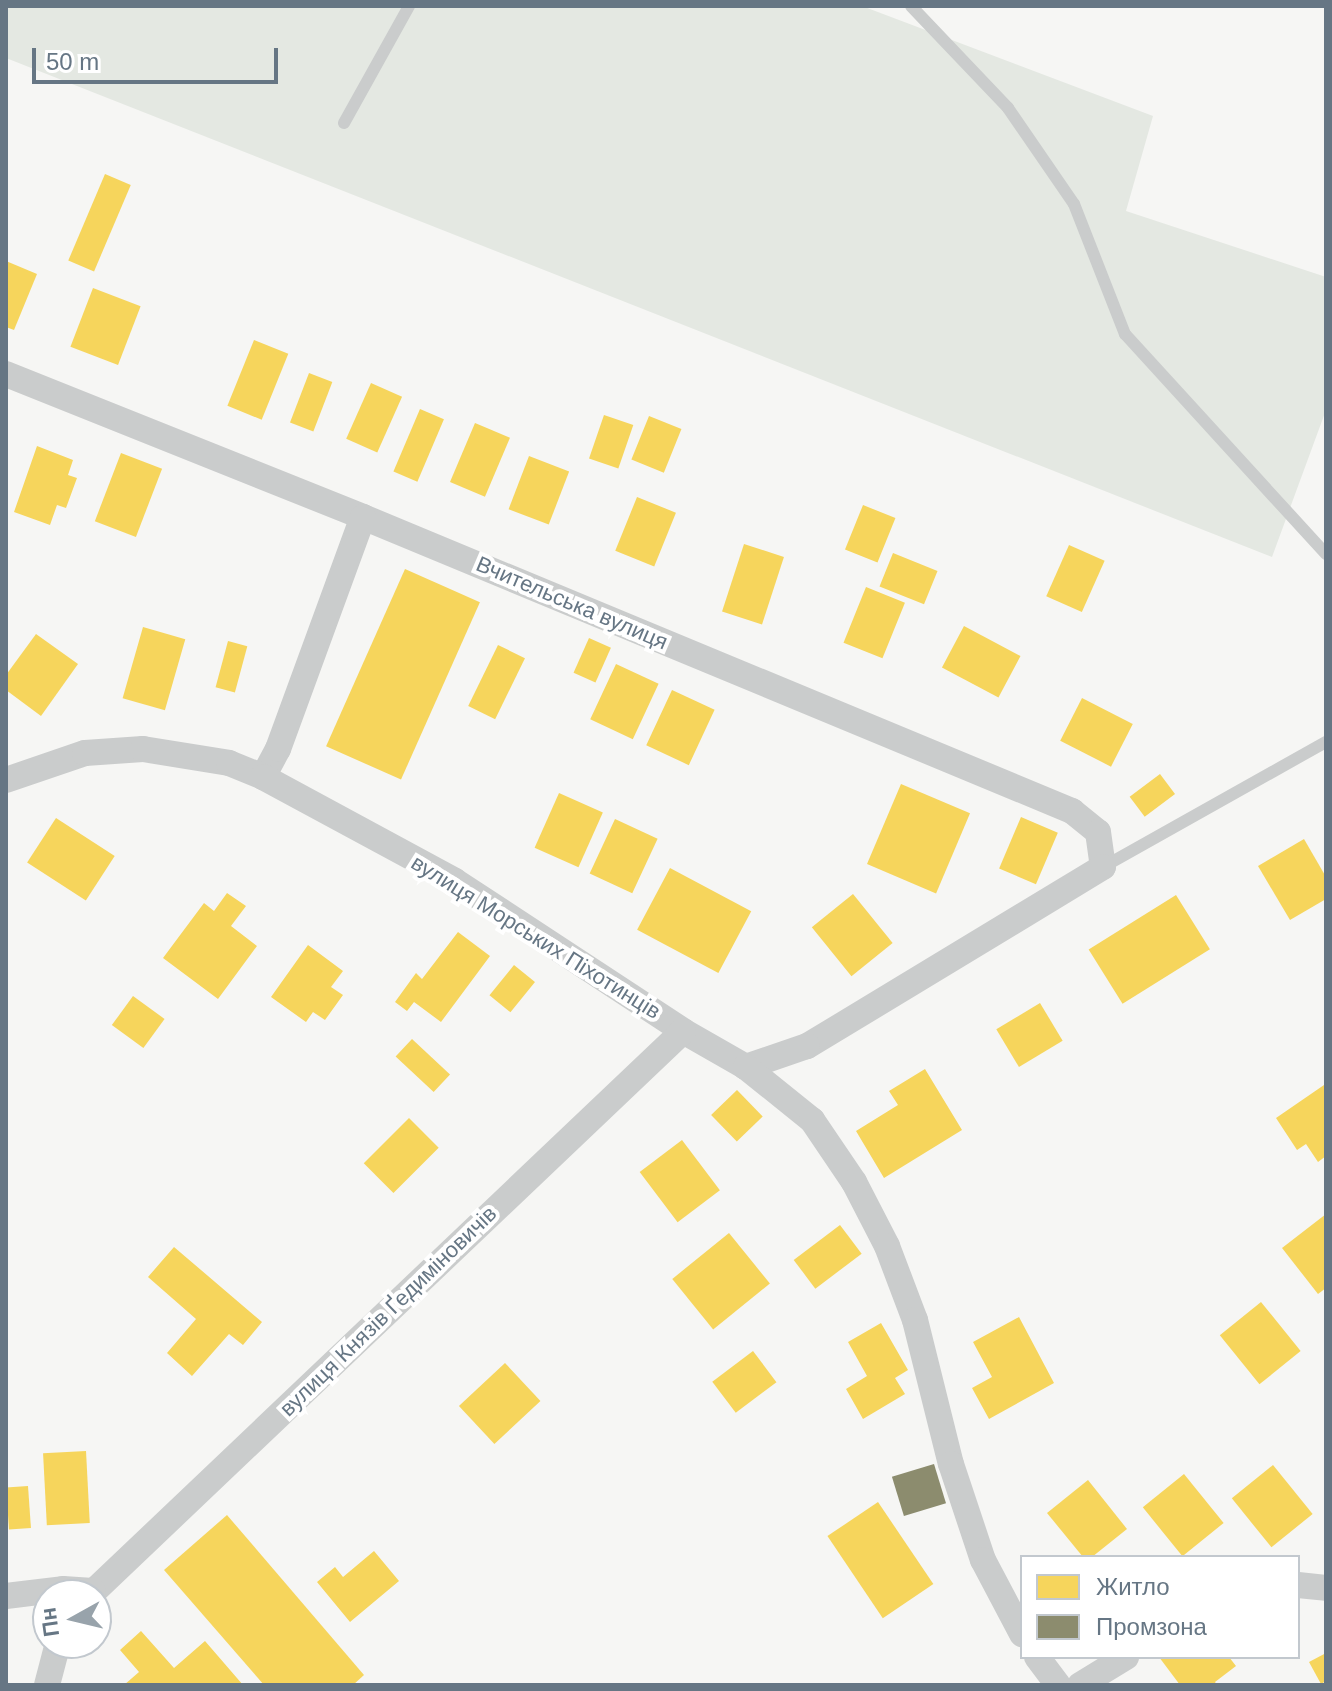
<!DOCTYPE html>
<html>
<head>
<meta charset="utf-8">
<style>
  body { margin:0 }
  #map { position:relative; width:1332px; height:1691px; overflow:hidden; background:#f6f6f4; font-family:Helvetica,sans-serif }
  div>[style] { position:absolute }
  .green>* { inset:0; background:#e4e8e2 }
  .homes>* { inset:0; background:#f6d55c; transform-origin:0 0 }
  .industry>* { inset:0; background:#8c8c6e; transform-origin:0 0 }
  .service>* { height:12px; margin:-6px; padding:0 6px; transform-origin:6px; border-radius:6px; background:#cacccc }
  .minor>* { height:26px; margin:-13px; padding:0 13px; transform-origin:13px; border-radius:13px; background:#cacccc }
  span { translate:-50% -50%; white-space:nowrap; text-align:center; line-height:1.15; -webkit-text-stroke:8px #fff; paint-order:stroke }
  .street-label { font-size:22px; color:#667684 }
  .frame { position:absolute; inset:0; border:8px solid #667684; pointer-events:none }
  .legend { position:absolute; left:1020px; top:1555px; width:280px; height:104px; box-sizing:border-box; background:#fff; border:2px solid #c2c8ce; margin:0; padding:10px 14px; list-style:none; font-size:24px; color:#667684 }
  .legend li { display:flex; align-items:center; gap:16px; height:40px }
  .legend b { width:40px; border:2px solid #c2c8ce }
  .north { position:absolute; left:32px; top:1579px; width:80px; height:80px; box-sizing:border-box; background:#fff; border:2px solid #c2c8ce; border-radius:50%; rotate:262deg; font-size:22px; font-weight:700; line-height:32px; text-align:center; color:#667684 }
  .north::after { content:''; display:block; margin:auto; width:28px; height:36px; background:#98a3ab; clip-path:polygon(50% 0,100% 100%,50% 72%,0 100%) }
  .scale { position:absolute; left:32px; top:48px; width:246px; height:36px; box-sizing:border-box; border:4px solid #667684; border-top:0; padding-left:10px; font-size:24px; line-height:28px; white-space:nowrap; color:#667684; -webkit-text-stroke:6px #fff; paint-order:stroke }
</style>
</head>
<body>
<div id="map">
  <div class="green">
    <i style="clip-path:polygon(6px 6px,862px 6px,1153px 116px,1126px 211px,1326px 277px,1326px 410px,1272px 557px,6px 58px)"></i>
  </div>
  <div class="homes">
    <i style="left:105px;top:174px;width:28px;height:94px;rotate:23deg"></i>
    <i style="clip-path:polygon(6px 261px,37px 274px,14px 330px,6px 327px)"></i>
    <i style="left:93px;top:288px;width:51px;height:63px;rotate:21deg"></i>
    <i style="left:254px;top:340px;width:37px;height:71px;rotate:22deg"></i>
    <i style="left:309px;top:373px;width:25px;height:53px;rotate:21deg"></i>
    <i style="left:371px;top:383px;width:34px;height:61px;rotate:24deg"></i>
    <i style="left:420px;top:409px;width:26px;height:68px;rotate:23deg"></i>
    <i style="left:604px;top:415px;width:31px;height:46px;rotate:19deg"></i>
    <i style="left:649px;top:416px;width:35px;height:47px;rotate:22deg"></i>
    <i style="left:475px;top:423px;width:38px;height:64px;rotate:23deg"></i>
    <i style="clip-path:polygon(37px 446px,73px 460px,68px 475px,77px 478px,66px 508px,57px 505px,50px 525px,14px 512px)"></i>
    <i style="left:121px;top:453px;width:44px;height:73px;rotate:21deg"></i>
    <i style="left:529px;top:456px;width:43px;height:57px;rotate:21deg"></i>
    <i style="left:637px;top:497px;width:42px;height:58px;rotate:22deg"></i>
    <i style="left:863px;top:505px;width:35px;height:48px;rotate:22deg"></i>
    <i style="left:744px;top:544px;width:42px;height:71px;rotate:18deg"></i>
    <i style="left:1069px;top:545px;width:39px;height:56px;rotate:24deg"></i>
    <i style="left:893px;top:553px;width:48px;height:36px;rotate:22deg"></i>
    <i style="left:405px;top:569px;width:82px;height:194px;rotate:24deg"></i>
    <i style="left:866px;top:587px;width:42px;height:60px;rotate:22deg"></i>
    <i style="left:964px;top:626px;width:64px;height:47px;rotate:28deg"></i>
    <i style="left:143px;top:627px;width:44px;height:74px;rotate:16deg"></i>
    <i style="clip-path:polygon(36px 634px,78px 664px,41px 716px,6px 690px,6px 675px)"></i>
    <i style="left:589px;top:638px;width:24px;height:38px;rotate:24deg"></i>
    <i style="left:228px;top:641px;width:20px;height:48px;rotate:15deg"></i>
    <i style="left:498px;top:645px;width:30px;height:68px;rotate:26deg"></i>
    <i style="left:616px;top:664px;width:47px;height:61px;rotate:25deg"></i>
    <i style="left:672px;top:690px;width:47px;height:61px;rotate:25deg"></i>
    <i style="left:1082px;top:698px;width:57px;height:48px;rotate:27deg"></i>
    <i style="left:1160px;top:774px;width:25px;height:38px;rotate:53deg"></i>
    <i style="left:901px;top:784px;width:75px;height:87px;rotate:23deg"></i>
    <i style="left:559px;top:793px;width:48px;height:60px;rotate:24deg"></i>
    <i style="left:1021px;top:817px;width:40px;height:56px;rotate:23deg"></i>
    <i style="left:56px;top:818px;width:70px;height:53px;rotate:33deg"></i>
    <i style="left:615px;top:819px;width:47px;height:60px;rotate:25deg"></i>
    <i style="clip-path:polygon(1304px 839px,1326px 877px,1326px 899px,1290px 920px,1258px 866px)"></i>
    <i style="left:670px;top:868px;width:92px;height:70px;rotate:28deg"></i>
    <i style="clip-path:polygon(227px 893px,246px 906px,231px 926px,257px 946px,218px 999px,163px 958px,204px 903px,214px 911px)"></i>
    <i style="left:853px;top:894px;width:63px;height:53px;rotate:51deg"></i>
    <i style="left:1176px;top:895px;width:64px;height:103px;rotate:58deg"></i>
    <i style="clip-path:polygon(458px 932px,490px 956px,441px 1022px,414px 1002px,407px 1011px,395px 1002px,416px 973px,422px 979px)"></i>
    <i style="clip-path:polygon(308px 945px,343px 971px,331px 987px,343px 995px,325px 1020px,313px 1012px,306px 1022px,271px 997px)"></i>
    <i style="left:514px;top:965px;width:27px;height:39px;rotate:39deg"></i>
    <i style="left:133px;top:996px;width:39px;height:36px;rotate:36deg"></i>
    <i style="left:1040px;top:1003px;width:44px;height:51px;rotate:59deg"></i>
    <i style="left:412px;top:1039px;width:52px;height:24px;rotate:43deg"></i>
    <i style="clip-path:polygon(925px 1069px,962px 1130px,884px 1178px,856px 1131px,898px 1105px,889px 1091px)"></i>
    <i style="clip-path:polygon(1324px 1085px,1326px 1156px,1318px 1162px,1306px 1144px,1297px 1150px,1276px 1118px)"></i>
    <i style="left:737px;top:1090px;width:37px;height:36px;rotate:46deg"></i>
    <i style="left:409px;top:1118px;width:42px;height:64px;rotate:45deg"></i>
    <i style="left:682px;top:1140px;width:63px;height:53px;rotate:53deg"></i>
    <i style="clip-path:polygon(1326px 1214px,1326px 1288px,1318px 1294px,1282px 1248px)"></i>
    <i style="left:840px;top:1225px;width:36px;height:58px;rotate:53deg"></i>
    <i style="left:729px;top:1233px;width:65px;height:73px;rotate:51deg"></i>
    <i style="clip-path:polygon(174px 1247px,262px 1322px,243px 1345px,229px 1334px,192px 1376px,167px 1353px,196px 1319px,148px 1277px)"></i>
    <i style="left:1261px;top:1302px;width:63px;height:53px;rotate:51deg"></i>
    <i style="clip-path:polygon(1019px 1317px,1054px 1383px,989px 1419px,972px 1388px,992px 1377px,973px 1342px)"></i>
    <i style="clip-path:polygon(881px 1323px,908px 1370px,895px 1378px,905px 1394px,863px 1419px,846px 1389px,867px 1376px,848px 1342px)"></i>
    <i style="left:753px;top:1351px;width:39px;height:51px;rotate:53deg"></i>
    <i style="left:505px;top:1363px;width:52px;height:63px;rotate:47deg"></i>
    <i style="left:86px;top:1451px;width:72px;height:43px;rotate:87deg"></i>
    <i style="left:1273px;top:1465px;width:63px;height:53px;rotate:51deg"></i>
    <i style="left:1184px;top:1474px;width:63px;height:53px;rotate:51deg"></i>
    <i style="clip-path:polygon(1088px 1480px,1127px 1529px,1092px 1557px,1083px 1557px,1047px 1513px)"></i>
    <i style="left:28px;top:1486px;width:42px;height:22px;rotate:86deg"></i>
    <i style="left:878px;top:1502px;width:99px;height:61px;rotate:56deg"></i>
    <i style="clip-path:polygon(227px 1515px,364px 1675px,353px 1685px,264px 1685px,164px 1570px)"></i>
    <i style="clip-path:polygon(374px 1551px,399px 1581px,350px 1622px,317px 1582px,335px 1567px,343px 1577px)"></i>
    <i style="clip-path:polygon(141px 1631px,174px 1668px,205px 1641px,243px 1685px,124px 1685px,139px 1672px,120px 1650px)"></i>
    <i style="clip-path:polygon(1326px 1653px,1326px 1681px,1321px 1684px,1309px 1662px)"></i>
    <i style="clip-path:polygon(1159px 1657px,1229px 1657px,1236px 1666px,1215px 1682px,1217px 1685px,1180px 1685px)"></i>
  </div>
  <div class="industry">
    <i style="left:934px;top:1464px;width:41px;height:44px;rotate:73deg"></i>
  </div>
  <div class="service">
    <i style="left:911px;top:6px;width:141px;rotate:46.4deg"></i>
    <i style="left:1008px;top:108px;width:116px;rotate:55.5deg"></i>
    <i style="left:1074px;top:204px;width:140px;rotate:68.6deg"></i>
    <i style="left:1125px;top:334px;width:298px;rotate:47.6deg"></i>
    <i style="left:344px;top:123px;width:134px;rotate:-60.9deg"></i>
    <i style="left:1103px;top:867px;width:256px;rotate:-29.3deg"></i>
  </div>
  <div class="minor">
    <i style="left:6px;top:374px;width:385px;rotate:21.8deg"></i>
    <i style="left:363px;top:517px;width:768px;rotate:22.52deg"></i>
    <i style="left:1072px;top:811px;width:33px;rotate:39deg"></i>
    <i style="left:1098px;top:832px;width:35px;rotate:82deg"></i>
    <i style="left:1103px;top:867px;width:346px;rotate:148.8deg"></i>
    <i style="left:807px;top:1046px;width:65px;rotate:161deg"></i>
    <i style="left:263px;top:777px;width:32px;rotate:-62deg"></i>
    <i style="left:278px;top:749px;width:247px;rotate:-69.9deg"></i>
    <i style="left:6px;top:780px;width:83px;rotate:-18.9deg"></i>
    <i style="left:85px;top:753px;width:58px;rotate:-3.9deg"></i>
    <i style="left:143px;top:749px;width:87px;rotate:9.2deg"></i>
    <i style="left:229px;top:763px;width:37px;rotate:22deg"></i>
    <i style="left:263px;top:777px;width:218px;rotate:28.4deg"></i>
    <i style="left:455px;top:881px;width:273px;rotate:33.3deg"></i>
    <i style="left:683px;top:1031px;width:73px;rotate:29.7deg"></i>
    <i style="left:746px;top:1067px;width:85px;rotate:38.8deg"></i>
    <i style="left:812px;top:1120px;width:75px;rotate:55.9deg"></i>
    <i style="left:854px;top:1182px;width:72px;rotate:62.7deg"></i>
    <i style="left:887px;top:1246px;width:79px;rotate:69.3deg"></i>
    <i style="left:915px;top:1320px;width:148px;rotate:76deg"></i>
    <i style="left:951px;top:1464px;width:101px;rotate:71.6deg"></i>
    <i style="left:983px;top:1560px;width:84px;rotate:62.2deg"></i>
    <i style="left:1298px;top:1585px;width:28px;rotate:6deg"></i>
    <i style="left:90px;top:1595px;width:818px;rotate:-43.56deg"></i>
    <i style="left:6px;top:1596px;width:57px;rotate:-7deg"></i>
    <i style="left:63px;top:1589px;width:30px;rotate:4deg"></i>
    <i style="left:1037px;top:1657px;width:35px;rotate:53deg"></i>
    <i style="left:47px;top:1685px;width:43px;rotate:-75.3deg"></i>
    <i style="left:1080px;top:1685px;width:54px;rotate:-31.3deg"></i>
  </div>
  <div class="street-label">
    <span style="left:572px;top:603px;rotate:23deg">Вчительська вулиця</span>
    <span style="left:536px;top:937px;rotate:32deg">вулиця Морських Піхотинців</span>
    <span style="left:388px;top:1311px;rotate:-44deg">вулиця Князів Ґедиміновичів</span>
  </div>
  <div class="frame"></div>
  <ul class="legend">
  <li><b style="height:22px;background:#f6d55c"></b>Житло</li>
  <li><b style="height:22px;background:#8c8c6e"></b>Промзона</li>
  </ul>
  <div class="north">Пн</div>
  <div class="scale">50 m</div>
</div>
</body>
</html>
